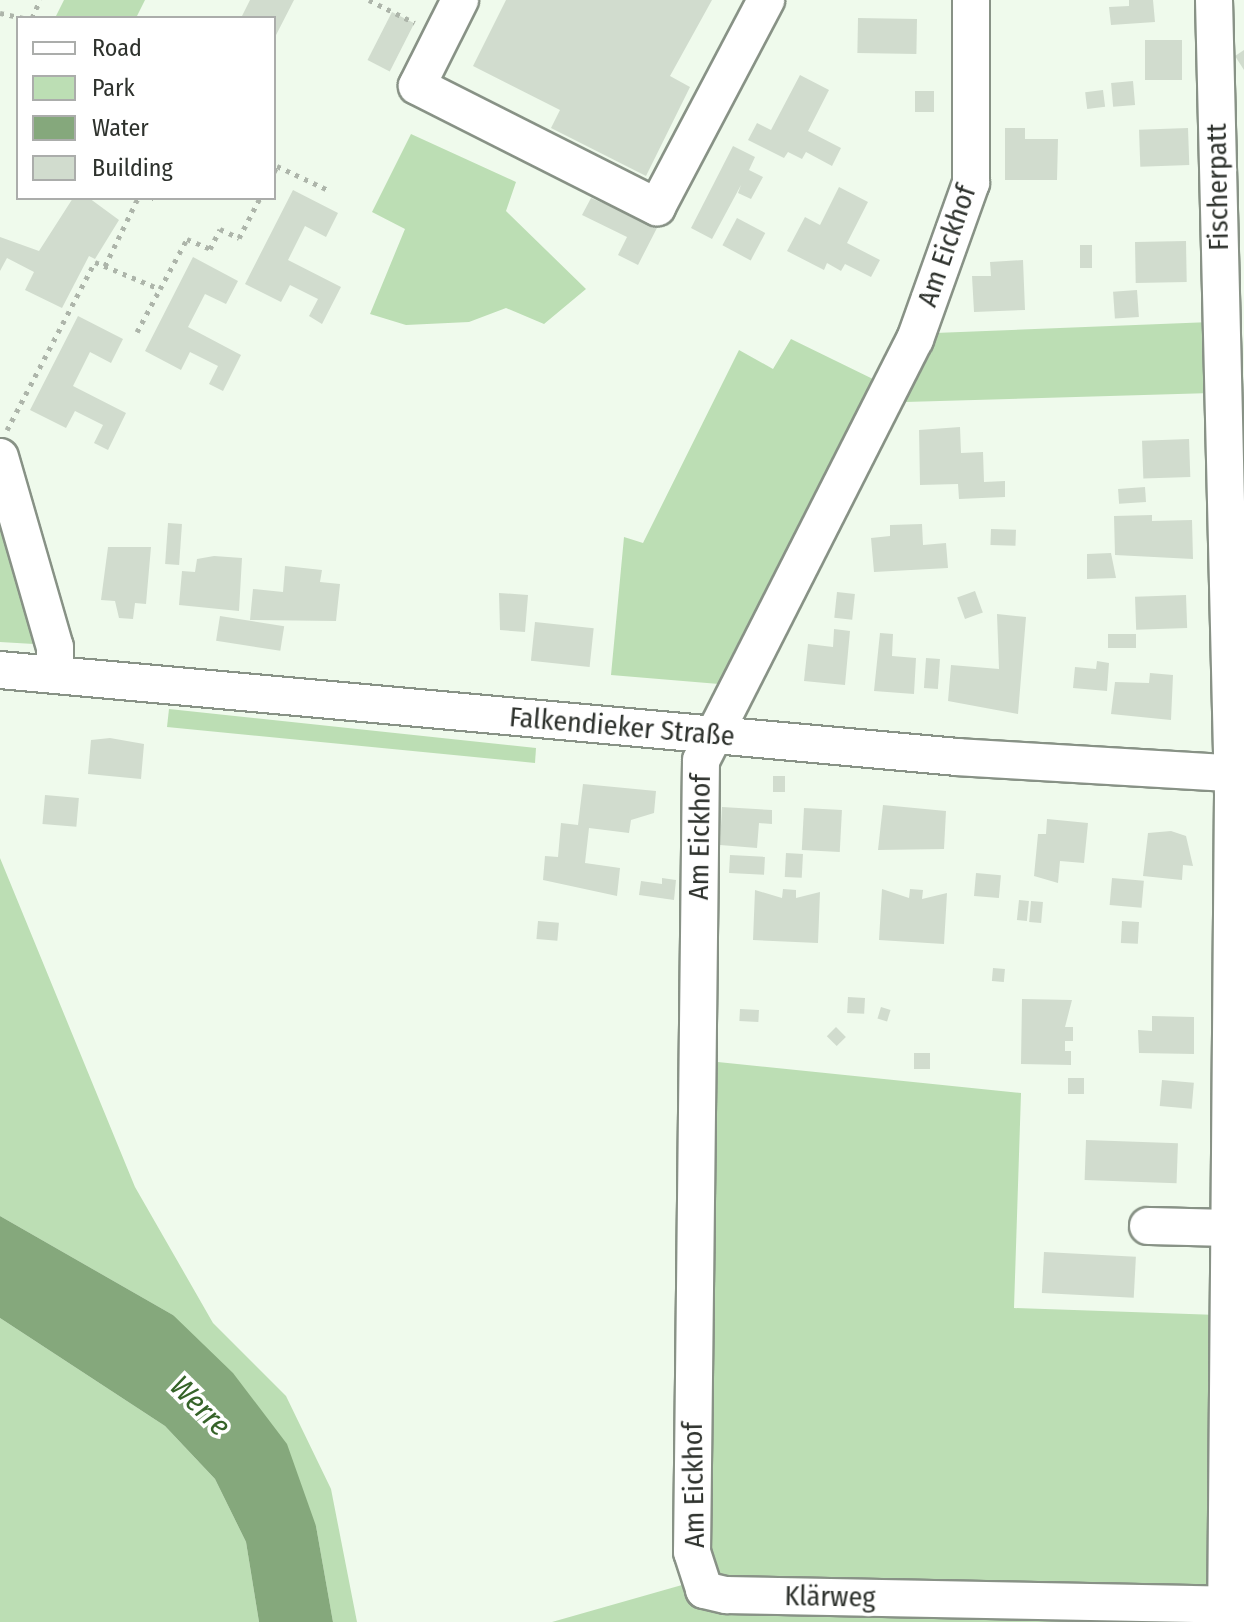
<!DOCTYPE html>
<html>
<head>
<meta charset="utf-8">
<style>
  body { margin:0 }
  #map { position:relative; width:1244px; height:1622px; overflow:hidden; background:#effaec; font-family:"Fira Sans Condensed",sans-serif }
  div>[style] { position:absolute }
  .green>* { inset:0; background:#bcdeb4 }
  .water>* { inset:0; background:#85a87c }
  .building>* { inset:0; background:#d1dcce; transform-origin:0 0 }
  .path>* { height:5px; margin-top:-2.5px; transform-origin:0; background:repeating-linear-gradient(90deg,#adb5aa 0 4px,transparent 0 10px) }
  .roads { filter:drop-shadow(2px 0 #889286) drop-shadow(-2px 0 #889286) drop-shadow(0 2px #889286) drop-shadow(0 -2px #889286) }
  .minor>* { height:36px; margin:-18px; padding:0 18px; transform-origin:18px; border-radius:18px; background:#fff }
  span { translate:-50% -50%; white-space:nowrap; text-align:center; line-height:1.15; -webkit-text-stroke:7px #fff; paint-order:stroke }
  .street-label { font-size:28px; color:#2e322d }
  .water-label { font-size:30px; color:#356328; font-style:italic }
  .legend { position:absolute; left:16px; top:16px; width:260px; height:184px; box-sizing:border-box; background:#fff; border:2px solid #abadab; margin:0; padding:10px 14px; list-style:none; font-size:24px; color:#2e322d }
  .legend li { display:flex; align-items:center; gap:16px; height:40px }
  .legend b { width:40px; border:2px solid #abadab }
</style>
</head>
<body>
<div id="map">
  <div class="green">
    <i style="clip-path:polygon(64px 0,145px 0,136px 18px,55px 18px)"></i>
    <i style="clip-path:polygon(411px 134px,516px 182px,506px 211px,586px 289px,544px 324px,506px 308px,469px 322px,406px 325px,370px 314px,405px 229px,372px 212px)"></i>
    <i style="clip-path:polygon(1211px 322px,1212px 393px,905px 402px,935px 333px)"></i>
    <i style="clip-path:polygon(791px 339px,877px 381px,719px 684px,611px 675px,624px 537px,643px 543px,739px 350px,773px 369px)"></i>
    <i style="clip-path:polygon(0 481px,51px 645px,0 642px)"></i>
    <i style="clip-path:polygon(169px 709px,536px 748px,535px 763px,167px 727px)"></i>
    <i style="clip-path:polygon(0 858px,135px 1187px,213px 1323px,286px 1396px,331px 1489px,357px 1622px,333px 1622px,316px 1526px,173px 1315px,0 1216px)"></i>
    <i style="clip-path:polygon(708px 1061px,1021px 1093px,1014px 1308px,1218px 1315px,1209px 1588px,722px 1579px,709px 1569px)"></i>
    <i style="clip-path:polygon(0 1318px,165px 1426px,215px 1479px,246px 1542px,259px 1622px,0 1622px)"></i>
    <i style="clip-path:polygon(682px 1585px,705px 1604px,1203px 1622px,552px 1622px)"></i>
  </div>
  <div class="water">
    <i style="clip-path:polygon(0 1216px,173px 1315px,233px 1373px,287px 1444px,316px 1526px,333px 1622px,259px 1622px,246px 1542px,215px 1479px,165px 1426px,0 1318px)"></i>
  </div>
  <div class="building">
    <i style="clip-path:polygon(250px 0,294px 0,274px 39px,274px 18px,241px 18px)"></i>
    <i style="clip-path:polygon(506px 0,712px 0,670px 76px,690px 87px,646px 176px,551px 128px,560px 110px,473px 66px)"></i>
    <i style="clip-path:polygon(1129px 0,1153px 0,1155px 22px,1111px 25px,1109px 7px,1129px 6px)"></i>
    <i style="left:392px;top:12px;width:25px;height:54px;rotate:27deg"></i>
    <i style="left:858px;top:18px;width:59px;height:35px;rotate:1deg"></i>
    <i style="left:1182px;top:40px;width:40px;height:37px;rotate:90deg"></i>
    <i style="clip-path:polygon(1244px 50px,1244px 70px,1235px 56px)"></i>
    <i style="clip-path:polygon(800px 75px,829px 90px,808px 131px,841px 148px,832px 166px,806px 152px,802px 159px,788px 152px,784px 158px,748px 140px,757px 123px,771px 130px)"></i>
    <i style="left:1133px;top:81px;width:24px;height:22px;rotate:85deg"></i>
    <i style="left:1103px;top:90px;width:17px;height:18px;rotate:83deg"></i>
    <i style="left:915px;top:91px;width:19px;height:21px"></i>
    <i style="clip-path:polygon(1005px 128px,1025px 128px,1025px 139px,1058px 139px,1057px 180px,1005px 180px)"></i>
    <i style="left:1188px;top:128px;width:37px;height:49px;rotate:88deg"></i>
    <i style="clip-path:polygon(733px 146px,755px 157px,749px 170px,763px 177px,751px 199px,738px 193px,741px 185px,712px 239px,691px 228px)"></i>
    <i style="clip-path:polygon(839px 187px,868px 202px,847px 243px,880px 260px,871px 277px,845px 264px,841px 271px,827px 263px,824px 270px,787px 251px,805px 217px,820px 225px)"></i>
    <i style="clip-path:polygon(293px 190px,338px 213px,326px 237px,305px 226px,288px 260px,341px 287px,322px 324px,309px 316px,318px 299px,290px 285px,281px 302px,245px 284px)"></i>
    <i style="clip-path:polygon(73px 198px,89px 198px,119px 220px,95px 259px,89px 256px,62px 308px,25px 290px,34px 272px,7px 258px,0 271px,0 237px,39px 251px)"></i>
    <i style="clip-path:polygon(591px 198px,658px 226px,638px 265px,618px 255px,627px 237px,582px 215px)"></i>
    <i style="left:737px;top:218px;width:32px;height:31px;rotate:28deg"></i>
    <i style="left:1186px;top:241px;width:41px;height:51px;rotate:89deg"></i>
    <i style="left:1080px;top:245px;width:12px;height:23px"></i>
    <i style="clip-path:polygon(193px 257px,238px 281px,226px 304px,205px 294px,188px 327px,241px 355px,223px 391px,209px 384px,218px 366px,190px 352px,181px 370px,145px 351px)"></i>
    <i style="clip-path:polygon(1023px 260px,1025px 310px,974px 312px,972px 276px,991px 276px,990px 262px)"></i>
    <i style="left:1137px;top:290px;width:27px;height:24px;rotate:86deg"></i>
    <i style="clip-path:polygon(78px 316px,123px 339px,111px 363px,90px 352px,73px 386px,126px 413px,108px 450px,94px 443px,103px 425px,75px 411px,66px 428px,30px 410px)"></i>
    <i style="clip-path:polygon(960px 427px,961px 453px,983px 452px,984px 482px,1005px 481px,1005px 497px,959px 499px,958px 484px,920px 485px,919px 430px)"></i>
    <i style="left:1189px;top:439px;width:38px;height:47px;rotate:88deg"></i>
    <i style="left:1145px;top:487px;width:15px;height:27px;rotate:86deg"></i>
    <i style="clip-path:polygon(1152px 515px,1152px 521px,1192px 520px,1193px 559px,1115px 555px,1114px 516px)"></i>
    <i style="left:168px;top:523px;width:14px;height:41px;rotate:4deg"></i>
    <i style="clip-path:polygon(922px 524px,923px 545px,946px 543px,948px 568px,874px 572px,871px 538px,890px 536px,890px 525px)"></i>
    <i style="left:991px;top:529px;width:25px;height:16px;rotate:2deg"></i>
    <i style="clip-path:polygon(108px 547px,151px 547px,146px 604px,135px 603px,133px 619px,119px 618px,115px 601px,101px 600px)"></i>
    <i style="clip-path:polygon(1111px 553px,1116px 578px,1087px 579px,1087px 554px)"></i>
    <i style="clip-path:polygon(214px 556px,242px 558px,239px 611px,179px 605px,182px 571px,195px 572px,197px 559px)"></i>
    <i style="clip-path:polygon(285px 566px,322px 570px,320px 582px,340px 584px,336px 621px,250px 620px,253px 589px,283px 592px)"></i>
    <i style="left:975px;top:591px;width:23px;height:19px;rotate:70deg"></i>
    <i style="left:837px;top:592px;width:18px;height:26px;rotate:6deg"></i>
    <i style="clip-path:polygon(499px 593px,528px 595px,525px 632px,500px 630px)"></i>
    <i style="left:1186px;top:595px;width:33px;height:51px;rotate:88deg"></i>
    <i style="clip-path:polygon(997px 614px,1026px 617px,1018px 714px,948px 701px,951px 665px,999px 669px)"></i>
    <i style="left:220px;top:616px;width:65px;height:25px;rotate:9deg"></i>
    <i style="left:535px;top:622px;width:59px;height:39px;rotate:6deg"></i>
    <i style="clip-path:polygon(834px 629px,850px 631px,845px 685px,804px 681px,808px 644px,833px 647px)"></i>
    <i style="clip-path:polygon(880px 633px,893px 634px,892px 656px,916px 658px,914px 694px,874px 691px)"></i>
    <i style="left:1108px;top:634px;width:28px;height:14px"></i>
    <i style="left:926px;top:658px;width:14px;height:30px;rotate:4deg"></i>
    <i style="clip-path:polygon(1097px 661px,1109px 663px,1107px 691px,1073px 688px,1075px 667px,1096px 669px)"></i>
    <i style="clip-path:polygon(1150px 673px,1173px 675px,1171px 720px,1111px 714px,1115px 682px,1149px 683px)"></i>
    <i style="clip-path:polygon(110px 738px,144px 744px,141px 779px,88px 774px,91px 740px)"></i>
    <i style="left:773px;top:776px;width:12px;height:16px"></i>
    <i style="clip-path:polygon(583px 784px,656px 791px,654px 813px,631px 820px,629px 833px,589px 828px,585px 863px,620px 868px,617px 896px,543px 880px,545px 856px,558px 857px,561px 823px,578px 825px)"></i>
    <i style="left:45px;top:795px;width:34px;height:29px;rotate:5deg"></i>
    <i style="clip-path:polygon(883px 805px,946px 811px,944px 849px,878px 850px)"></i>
    <i style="clip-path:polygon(722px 807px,772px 810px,772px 824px,759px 823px,757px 848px,720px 845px)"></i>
    <i style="left:804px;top:808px;width:38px;height:42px;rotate:3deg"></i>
    <i style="clip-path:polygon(1047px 819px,1088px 823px,1084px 863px,1060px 861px,1058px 883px,1034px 876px,1038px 834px,1046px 834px)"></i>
    <i style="clip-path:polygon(1171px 831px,1186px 836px,1193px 866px,1183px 865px,1182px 880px,1143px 876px,1148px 833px)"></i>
    <i style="left:786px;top:853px;width:17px;height:24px;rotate:3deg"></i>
    <i style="left:730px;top:855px;width:35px;height:18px;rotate:3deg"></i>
    <i style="left:976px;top:873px;width:25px;height:23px;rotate:5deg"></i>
    <i style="clip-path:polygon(662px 878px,676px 880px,674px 900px,639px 895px,641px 881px,662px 884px)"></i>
    <i style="left:1112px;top:878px;width:32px;height:27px;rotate:5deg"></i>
    <i style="clip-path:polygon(783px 889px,796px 890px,796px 898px,820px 892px,818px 943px,753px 940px,755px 890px,782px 898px)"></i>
    <i style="clip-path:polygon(882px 889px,909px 898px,910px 889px,923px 890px,922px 899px,947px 893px,944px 944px,879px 940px)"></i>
    <i style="left:1019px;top:900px;width:10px;height:20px;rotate:6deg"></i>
    <i style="left:1031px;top:901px;width:12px;height:21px;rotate:5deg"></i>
    <i style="left:538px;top:921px;width:21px;height:18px;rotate:5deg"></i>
    <i style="left:1122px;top:921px;width:17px;height:22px;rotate:3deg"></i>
    <i style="left:993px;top:968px;width:12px;height:13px;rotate:5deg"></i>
    <i style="left:848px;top:997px;width:17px;height:16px;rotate:3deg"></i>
    <i style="clip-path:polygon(1022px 999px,1072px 1000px,1065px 1027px,1073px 1027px,1073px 1041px,1065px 1041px,1065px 1051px,1071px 1051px,1071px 1065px,1021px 1064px)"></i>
    <i style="left:881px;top:1007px;width:10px;height:12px;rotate:17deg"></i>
    <i style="left:740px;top:1009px;width:19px;height:12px;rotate:3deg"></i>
    <i style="clip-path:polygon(1152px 1016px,1194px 1017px,1194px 1054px,1139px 1053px,1138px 1030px,1152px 1031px)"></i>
    <i style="left:836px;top:1027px;width:14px;height:13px;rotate:45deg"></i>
    <i style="left:914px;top:1053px;width:16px;height:16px"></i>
    <i style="left:1068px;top:1078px;width:16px;height:16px"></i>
    <i style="left:1162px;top:1080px;width:32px;height:26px;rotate:5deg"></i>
    <i style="left:1086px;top:1140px;width:92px;height:40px;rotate:2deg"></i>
    <i style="left:1044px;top:1252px;width:92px;height:41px;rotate:3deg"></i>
  </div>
  <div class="path">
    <i style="left:369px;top:0;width:51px;rotate:26.6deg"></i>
    <i style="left:0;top:13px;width:25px;rotate:12deg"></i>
    <i style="left:32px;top:18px;width:20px;rotate:-66deg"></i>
    <i style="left:274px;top:172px;width:7px;rotate:-63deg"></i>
    <i style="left:277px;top:166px;width:56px;rotate:25.2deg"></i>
    <i style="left:152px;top:198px;width:1px"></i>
    <i style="left:105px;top:266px;width:76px;rotate:-64.1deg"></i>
    <i style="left:137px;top:332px;width:49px;rotate:-61.9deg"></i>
    <i style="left:7px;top:430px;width:190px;rotate:-62.4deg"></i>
    <i style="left:95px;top:262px;width:70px;rotate:22.6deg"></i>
    <i style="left:160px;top:289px;width:57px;rotate:-61.6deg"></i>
    <i style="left:187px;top:239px;width:25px;rotate:23deg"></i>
    <i style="left:210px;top:249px;width:22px;rotate:-63deg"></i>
    <i style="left:220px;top:229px;width:21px;rotate:25deg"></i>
    <i style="left:239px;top:238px;width:45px;rotate:-62.3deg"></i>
  </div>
  <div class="roads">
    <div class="minor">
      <i style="left:460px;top:0;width:96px;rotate:116.6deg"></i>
      <i style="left:417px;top:86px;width:269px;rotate:26.8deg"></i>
      <i style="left:657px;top:207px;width:234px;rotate:-62.2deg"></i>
      <i style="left:971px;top:0;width:183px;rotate:90deg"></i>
      <i style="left:971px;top:183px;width:166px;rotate:109.7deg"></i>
      <i style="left:915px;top:339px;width:472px;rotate:116.9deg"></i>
      <i style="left:701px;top:760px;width:792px;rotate:90.65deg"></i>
      <i style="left:692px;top:1552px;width:40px;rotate:72deg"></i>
      <i style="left:704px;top:1590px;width:23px;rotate:13deg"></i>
      <i style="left:726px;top:1595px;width:518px;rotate:1.11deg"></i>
      <i style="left:1214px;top:0;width:795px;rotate:88.63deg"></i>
      <i style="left:1233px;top:795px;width:827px;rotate:90.48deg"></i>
      <i style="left:0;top:457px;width:198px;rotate:73.9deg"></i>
      <i style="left:55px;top:647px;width:25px;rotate:90deg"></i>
      <i style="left:0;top:670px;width:961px;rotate:5.19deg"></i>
      <i style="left:957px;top:757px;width:288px;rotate:3.4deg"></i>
      <i style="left:1148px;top:1226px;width:82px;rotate:1.4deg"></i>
    </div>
  </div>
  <div class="street-label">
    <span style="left:1218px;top:187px;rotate:-91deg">Fischerpatt</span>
    <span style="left:947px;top:246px;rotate:-71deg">Am Eickhof</span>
    <span style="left:622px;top:727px;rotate:5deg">Falkendieker Straße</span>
    <span style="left:700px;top:837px;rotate:-89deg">Am Eickhof</span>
    <span style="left:694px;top:1485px;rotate:-91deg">Am Eickhof</span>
    <span style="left:830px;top:1597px;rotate:1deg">Klärweg</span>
  </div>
  <div class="water-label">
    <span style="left:200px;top:1406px;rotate:45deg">Werre</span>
  </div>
  <ul class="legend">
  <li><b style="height:10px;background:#fff"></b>Road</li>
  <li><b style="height:22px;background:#bcdeb4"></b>Park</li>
  <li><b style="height:22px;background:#85a87c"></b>Water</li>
  <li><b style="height:22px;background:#d1dcce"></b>Building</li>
  </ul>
</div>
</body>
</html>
